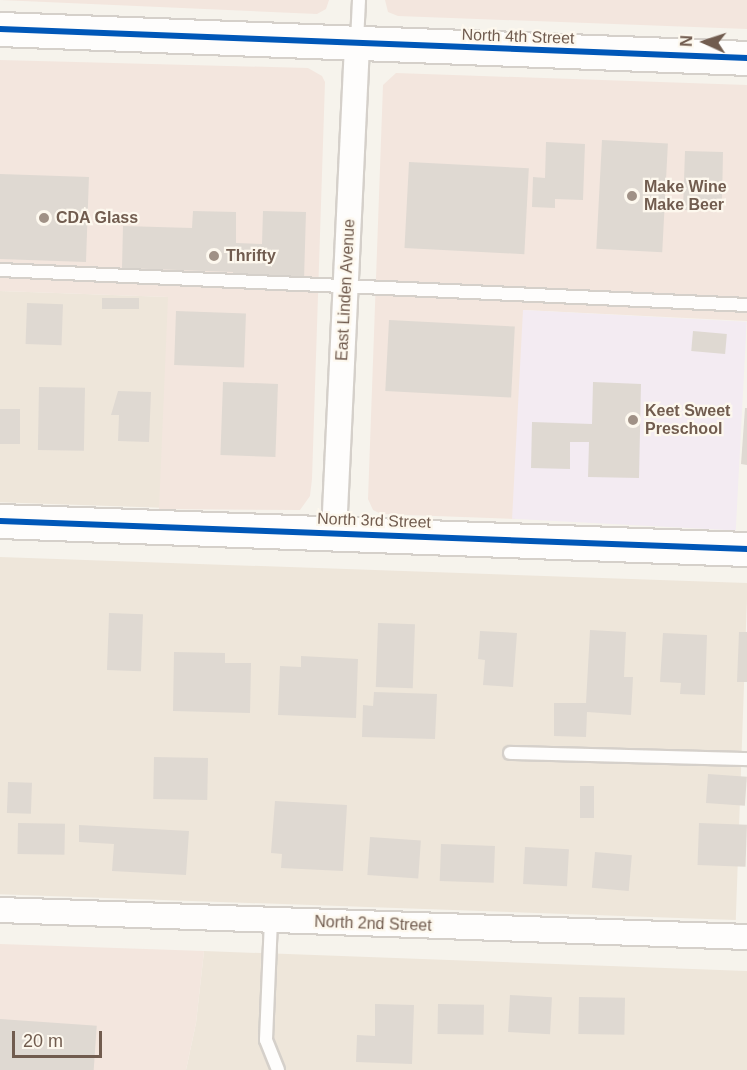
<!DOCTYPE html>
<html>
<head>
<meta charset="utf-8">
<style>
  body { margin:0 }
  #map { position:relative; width:747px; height:1070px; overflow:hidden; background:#f6f3ec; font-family:Helvetica,sans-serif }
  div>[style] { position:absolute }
  .residential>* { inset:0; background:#eee6da; transform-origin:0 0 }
  .commercial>* { inset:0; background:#f3e6de }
  .education>* { inset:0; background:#f3ebf2; transform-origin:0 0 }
  .building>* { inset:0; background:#dfd9d2; transform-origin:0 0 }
  .roads { filter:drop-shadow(2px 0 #d5d0ca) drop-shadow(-2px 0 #d5d0ca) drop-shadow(0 2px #d5d0ca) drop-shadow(0 -2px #d5d0ca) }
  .service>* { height:12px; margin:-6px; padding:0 6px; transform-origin:6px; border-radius:6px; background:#fefdfc }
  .minor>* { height:24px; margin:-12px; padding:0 12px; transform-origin:12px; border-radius:12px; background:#fefdfc }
  .secondary>* { height:33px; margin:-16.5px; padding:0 16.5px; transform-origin:16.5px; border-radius:16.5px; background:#fefdfc }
  .cycleway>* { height:6px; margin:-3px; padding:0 3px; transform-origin:3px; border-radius:3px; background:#0057b8 }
  .dots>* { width:16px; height:16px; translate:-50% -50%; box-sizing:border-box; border:3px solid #fdf8ee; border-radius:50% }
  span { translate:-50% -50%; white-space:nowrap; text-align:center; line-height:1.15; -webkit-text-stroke:4.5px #fdf8ee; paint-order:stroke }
  .street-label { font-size:16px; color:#715c4f }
  .poi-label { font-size:16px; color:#715c4f; font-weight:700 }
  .left { translate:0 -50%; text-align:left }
  .north { position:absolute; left:675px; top:12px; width:60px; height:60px; -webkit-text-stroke:4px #fdf8ee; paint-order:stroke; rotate:273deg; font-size:16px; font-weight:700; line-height:24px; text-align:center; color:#715c4f }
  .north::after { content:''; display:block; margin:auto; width:21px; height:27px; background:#715c4f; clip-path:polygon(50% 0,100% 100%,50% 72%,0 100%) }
  .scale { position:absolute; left:12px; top:1031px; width:90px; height:27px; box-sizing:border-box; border:3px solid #715c4f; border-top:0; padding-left:8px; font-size:18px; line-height:21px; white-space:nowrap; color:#715c4f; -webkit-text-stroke:4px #fdf8ee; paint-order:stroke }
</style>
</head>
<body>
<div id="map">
  <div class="residential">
    <i style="left:0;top:291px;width:169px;height:211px;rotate:2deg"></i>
    <i style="left:0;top:557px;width:748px;height:337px;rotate:2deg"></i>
    <i style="clip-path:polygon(204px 951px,747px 971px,747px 1070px,186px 1070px,196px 1023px)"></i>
  </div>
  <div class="commercial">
    <i style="clip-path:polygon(0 0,329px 0,326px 9px,317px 14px)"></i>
    <i style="clip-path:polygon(385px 0,747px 0,747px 29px,398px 16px,388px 12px)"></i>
    <i style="clip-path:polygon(0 60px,308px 68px,322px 76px,325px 82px,312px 479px,310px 496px,300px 510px,159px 509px,168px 297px,0 291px)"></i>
    <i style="clip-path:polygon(396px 73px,747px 85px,747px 321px,524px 310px,515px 519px,381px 514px,373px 510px,368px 499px,383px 85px)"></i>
    <i style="clip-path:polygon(0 944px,204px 951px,196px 1023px,186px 1070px,0 1070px)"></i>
  </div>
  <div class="education">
    <i style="left:523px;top:310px;width:224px;height:209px;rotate:3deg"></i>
  </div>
  <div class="building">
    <i style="left:602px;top:140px;width:66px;height:109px;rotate:3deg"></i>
    <i style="clip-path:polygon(546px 142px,585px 144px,583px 200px,555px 199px,555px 208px,532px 207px,533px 177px,545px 178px)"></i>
    <i style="clip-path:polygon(685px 151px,723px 152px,722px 202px,709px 202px,709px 211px,683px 210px)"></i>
    <i style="left:409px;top:162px;width:120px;height:86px;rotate:3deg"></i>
    <i style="left:0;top:174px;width:89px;height:85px;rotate:2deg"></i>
    <i style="clip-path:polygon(193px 211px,236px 212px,236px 243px,262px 244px,263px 211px,306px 212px,304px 280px,233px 278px,233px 272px,122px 268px,123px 226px,192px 228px)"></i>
    <i style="left:102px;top:298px;width:37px;height:11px"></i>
    <i style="left:27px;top:303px;width:36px;height:41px;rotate:2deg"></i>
    <i style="left:176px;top:311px;width:70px;height:54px;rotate:2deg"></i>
    <i style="left:389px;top:320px;width:126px;height:71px;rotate:3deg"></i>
    <i style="left:693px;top:331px;width:34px;height:20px;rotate:5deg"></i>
    <i style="left:223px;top:382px;width:55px;height:73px;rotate:2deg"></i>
    <i style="clip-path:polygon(593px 382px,641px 384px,639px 478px,588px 477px,589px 442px,570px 442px,570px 469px,531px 468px,532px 422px,592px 424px)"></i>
    <i style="left:39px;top:387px;width:46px;height:63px;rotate:1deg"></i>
    <i style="clip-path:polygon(118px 391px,151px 392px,149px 442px,118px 441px,119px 415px,111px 415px)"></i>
    <i style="clip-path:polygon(745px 408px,747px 408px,747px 465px,741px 464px)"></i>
    <i style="left:0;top:409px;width:20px;height:35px"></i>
    <i style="left:109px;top:613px;width:34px;height:57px;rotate:2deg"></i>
    <i style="left:378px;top:623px;width:37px;height:64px;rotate:2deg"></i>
    <i style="clip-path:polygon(590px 630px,626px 632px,624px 677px,633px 677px,631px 715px,587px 712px,586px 737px,554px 736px,554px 703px,586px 703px)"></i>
    <i style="clip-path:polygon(480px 631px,517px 633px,513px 687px,483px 685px,485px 660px,478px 659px)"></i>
    <i style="clip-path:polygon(739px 632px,747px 632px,747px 682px,737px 682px)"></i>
    <i style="clip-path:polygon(663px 633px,707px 635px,705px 695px,680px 694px,681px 683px,660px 682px)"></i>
    <i style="clip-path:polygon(174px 652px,225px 653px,225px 663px,251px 663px,250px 713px,173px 711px)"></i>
    <i style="clip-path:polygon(301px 656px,358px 659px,356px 718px,278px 715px,280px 666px,301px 667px)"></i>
    <i style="clip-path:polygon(374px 692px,437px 694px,435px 739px,362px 737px,363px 705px,373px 706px)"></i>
    <i style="left:154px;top:757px;width:54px;height:42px;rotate:1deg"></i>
    <i style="left:708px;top:774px;width:39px;height:29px;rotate:4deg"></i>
    <i style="left:8px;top:782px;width:24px;height:31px;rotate:2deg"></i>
    <i style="left:580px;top:786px;width:14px;height:32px"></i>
    <i style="clip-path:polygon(275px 801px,347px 805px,343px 871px,281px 868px,282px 854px,271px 853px)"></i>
    <i style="left:18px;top:823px;width:47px;height:31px;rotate:1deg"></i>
    <i style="left:699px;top:823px;width:48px;height:42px;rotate:2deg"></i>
    <i style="clip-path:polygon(79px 825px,189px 831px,186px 875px,112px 871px,114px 844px,79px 842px)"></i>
    <i style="left:370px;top:837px;width:51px;height:38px;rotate:4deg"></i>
    <i style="left:441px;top:844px;width:54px;height:37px;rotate:2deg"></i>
    <i style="left:525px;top:847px;width:44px;height:37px;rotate:3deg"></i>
    <i style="left:595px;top:852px;width:37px;height:36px;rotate:5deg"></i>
    <i style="left:510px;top:995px;width:42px;height:37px;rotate:3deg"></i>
    <i style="left:579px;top:997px;width:46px;height:37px;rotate:1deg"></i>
    <i style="clip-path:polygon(375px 1004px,414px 1005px,412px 1064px,356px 1062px,357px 1035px,375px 1036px)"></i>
    <i style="left:438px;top:1004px;width:46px;height:30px;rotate:1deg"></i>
    <i style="left:0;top:1019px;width:97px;height:51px;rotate:4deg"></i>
  </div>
  <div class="roads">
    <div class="service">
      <i style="left:357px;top:41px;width:41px;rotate:-87.2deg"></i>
      <i style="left:0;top:270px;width:748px;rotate:2.68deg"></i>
      <i style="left:510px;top:753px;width:237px;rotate:1.5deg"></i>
      <i style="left:271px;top:920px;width:120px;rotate:92.4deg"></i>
      <i style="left:266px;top:1040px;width:32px;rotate:68deg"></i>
    </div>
    <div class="minor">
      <i style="left:334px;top:533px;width:488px;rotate:-87.3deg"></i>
      <i style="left:0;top:910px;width:747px;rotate:2.07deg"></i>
    </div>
    <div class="secondary">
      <i style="left:0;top:29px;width:748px;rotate:2.22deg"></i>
      <i style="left:0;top:521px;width:748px;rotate:2.15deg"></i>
    </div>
  </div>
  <div class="cycleway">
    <i style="left:0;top:29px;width:748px;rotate:2.22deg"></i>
    <i style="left:0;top:521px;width:748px;rotate:2.15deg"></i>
  </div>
  <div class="dots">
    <i style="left:632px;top:196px;background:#a09186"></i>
    <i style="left:44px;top:218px;background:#a09186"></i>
    <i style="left:214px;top:256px;background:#a09186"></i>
    <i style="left:633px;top:420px;background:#a09186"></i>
  </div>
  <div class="street-label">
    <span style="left:518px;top:37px;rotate:2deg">North 4th Street</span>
    <span style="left:346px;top:290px;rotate:-87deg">East Linden Avenue</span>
    <span style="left:374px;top:521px;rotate:2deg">North 3rd Street</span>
    <span style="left:373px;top:924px;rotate:2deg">North 2nd Street</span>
  </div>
  <div class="poi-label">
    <span class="left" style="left:644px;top:196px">Make Wine<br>Make Beer</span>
    <span class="left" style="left:56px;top:218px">CDA Glass</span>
    <span class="left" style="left:226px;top:256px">Thrifty</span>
    <span class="left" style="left:645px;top:420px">Keet Sweet<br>Preschool</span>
  </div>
  <div class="north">N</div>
  <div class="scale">20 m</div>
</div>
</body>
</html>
